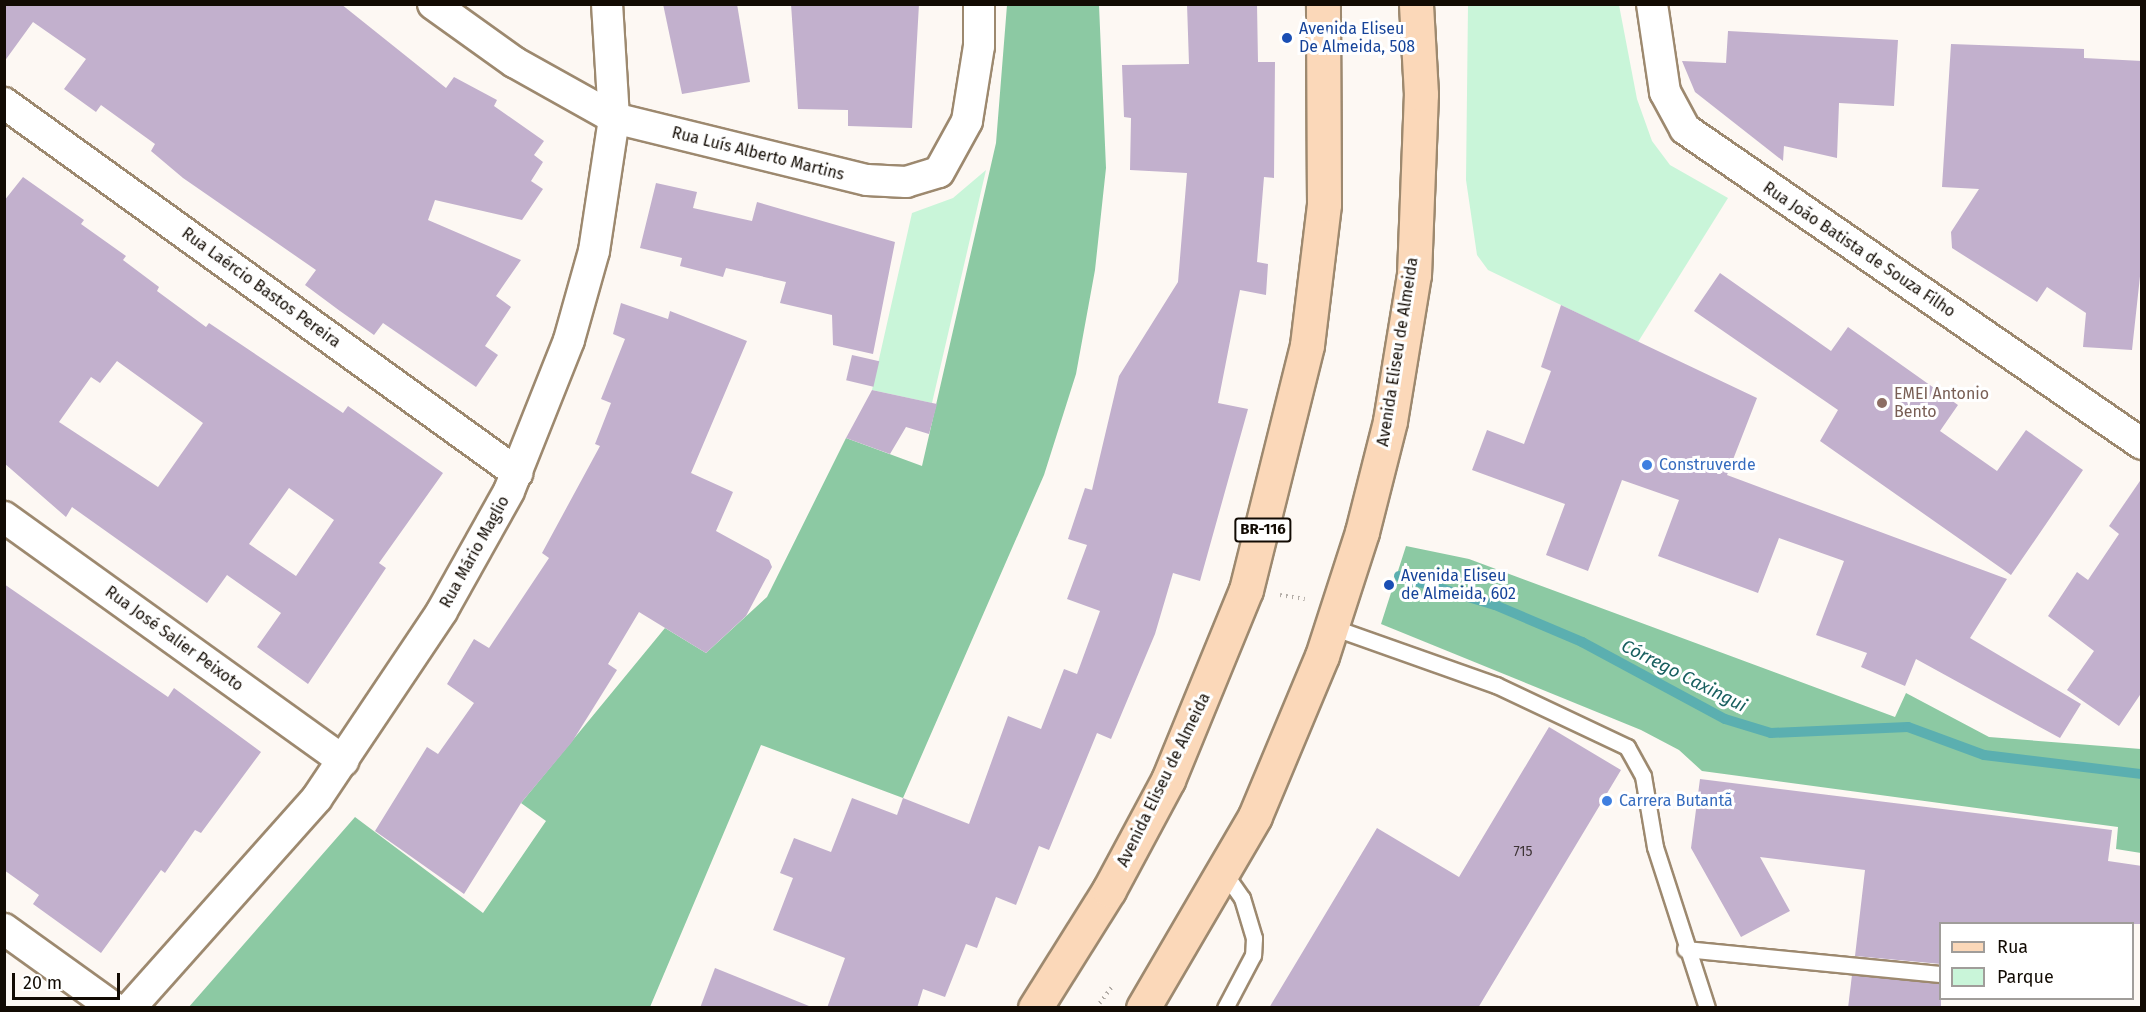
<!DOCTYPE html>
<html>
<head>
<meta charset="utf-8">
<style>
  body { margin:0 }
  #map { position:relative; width:2146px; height:1012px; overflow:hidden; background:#fdf8f3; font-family:"Fira Sans",sans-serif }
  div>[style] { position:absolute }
  .green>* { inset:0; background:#c9f5d9 }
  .forest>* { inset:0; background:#8cc9a3 }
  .stream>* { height:10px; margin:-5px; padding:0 5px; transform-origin:5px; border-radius:5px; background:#5bafb0 }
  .building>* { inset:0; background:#c2b0cd; transform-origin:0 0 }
  .path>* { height:4px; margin-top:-2px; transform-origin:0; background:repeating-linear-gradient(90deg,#b2aca6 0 1.5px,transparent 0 6px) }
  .roads { filter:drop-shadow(2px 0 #9d896f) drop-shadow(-2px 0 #9d896f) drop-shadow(0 2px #9d896f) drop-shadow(0 -2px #9d896f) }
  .lane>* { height:15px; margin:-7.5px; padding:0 7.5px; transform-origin:7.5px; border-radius:7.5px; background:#fff }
  .street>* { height:30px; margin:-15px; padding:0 15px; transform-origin:15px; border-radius:15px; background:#fff }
  .primary>* { height:33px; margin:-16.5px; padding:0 16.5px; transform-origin:16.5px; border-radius:16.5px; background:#fbd8b9 }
  .dots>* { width:16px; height:16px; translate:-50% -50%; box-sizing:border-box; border:3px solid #fff; border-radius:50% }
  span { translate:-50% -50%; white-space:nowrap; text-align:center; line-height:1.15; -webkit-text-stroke:6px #fff; paint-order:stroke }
  .number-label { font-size:14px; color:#3e3436 }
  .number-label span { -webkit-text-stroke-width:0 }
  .shield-label span { padding:2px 4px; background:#fff; border:2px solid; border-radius:4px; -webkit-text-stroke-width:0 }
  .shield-label { font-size:15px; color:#120b03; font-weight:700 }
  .transit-label { font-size:16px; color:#164399 }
  .left { translate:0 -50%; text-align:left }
  .street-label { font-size:16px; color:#120b03 }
  .education-label { font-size:16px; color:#785e54 }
  .shop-label { font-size:16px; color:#366cbe }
  .water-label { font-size:18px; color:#196060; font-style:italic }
  .frame { position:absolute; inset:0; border:6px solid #120b03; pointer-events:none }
  .legend { position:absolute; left:1939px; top:922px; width:195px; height:78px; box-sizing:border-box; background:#fff; border:2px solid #a09d9a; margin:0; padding:8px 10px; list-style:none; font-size:18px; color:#120b03 }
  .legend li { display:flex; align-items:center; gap:12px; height:30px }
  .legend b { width:30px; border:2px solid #a09d9a }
  .scale { position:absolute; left:12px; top:973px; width:108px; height:27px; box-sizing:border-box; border:3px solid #120b03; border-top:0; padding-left:8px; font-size:18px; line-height:21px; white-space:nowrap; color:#120b03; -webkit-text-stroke:4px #fff; paint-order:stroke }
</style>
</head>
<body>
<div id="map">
  <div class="green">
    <i style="clip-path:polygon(1468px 5px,1619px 5px,1637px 99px,1652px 141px,1670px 165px,1728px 198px,1638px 342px,1488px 270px,1477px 255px,1466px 180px)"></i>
    <i style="clip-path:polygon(986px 170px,932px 403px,872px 390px,912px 213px,953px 198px)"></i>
  </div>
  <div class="forest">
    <i style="clip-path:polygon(1007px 5px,1099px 5px,1106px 168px,1095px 270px,1076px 374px,1044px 475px,903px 798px,761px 745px,650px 1007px,188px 1008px,355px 817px,483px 913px,546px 821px,521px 803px,665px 628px,706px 653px,767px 597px,846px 438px,922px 466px,996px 143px)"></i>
    <i style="clip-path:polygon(1406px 546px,1469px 559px,1895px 717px,1906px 693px,1989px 737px,2141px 749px,2141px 853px,2116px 849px,2118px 827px,1702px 771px,1679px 750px,1641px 730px,1381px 624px)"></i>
  </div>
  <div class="stream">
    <i style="left:1399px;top:576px;width:100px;rotate:16.8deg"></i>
    <i style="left:1495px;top:605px;width:95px;rotate:23deg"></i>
    <i style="left:1582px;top:642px;width:162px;rotate:28.3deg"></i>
    <i style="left:1725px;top:719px;width:48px;rotate:16.9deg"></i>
    <i style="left:1771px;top:733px;width:137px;rotate:-2.5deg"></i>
    <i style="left:1908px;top:727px;width:81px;rotate:20.2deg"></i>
    <i style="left:1984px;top:755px;width:159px;rotate:6.9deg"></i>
  </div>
  <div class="building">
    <i style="clip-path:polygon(4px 4px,341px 4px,446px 88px,454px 77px,497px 100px,494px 106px,544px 141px,534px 155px,543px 162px,531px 181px,543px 189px,522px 220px,435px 200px,428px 220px,521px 260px,496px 296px,511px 307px,485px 346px,498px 355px,476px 387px,383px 323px,374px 335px,340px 311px,305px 285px,316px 270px,183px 178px,151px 151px,155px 144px,101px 105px,96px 112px,64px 89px,86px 59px,33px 22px,4px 62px)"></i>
    <i style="clip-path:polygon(663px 4px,737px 4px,750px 82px,682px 94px)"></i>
    <i style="clip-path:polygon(791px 4px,919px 4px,912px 128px,848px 126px,848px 110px,798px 109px)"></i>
    <i style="clip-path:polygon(1187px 4px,1257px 4px,1258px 62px,1275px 62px,1274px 178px,1264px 177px,1257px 262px,1268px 264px,1266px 295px,1240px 290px,1218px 403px,1248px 409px,1200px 581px,1173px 573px,1155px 634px,1111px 739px,1097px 733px,1049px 850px,1039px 846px,1016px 905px,996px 897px,977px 948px,966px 944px,945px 997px,923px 989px,917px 1008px,827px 1008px,845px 958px,773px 930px,793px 878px,780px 873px,794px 838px,831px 852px,852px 798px,897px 815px,903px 798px,969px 824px,1008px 716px,1041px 729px,1064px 669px,1077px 674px,1100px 611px,1067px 599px,1087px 545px,1068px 539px,1085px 488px,1092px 490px,1119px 376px,1178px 282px,1187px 173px,1130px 170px,1131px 118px,1124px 117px,1122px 65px,1189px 64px)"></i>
    <i style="clip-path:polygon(1728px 31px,1898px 40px,1894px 106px,1839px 103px,1837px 158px,1784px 146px,1783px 161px,1695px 92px,1682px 61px,1726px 63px)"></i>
    <i style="clip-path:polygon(1951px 44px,2084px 49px,2084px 58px,2142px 61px,2142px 258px,2132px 350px,2083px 347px,2086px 313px,2047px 287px,2037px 302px,1952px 248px,1951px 232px,1979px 189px,1942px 187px)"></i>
    <i style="clip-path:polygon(evenodd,23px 177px,84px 220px,81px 224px,126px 256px,123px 260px,159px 287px,157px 291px,206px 327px,209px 323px,343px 413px,348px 406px,443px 473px,379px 563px,386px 568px,308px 684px,257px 647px,281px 613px,227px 575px,207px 603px,72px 507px,66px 517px,4px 463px,4px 201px,23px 177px,117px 361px,203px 423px,158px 487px,59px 422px,91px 377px,100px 383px,117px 361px,23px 177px,289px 488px,334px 520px,296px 576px,249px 544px,289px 488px)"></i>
    <i style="clip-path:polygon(656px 183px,697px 192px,693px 208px,752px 221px,757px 202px,895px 242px,873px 354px,833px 345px,832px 315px,780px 303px,786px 282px,726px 268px,723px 277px,680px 266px,682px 258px,640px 248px)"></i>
    <i style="clip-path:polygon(1720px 273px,1831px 351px,1848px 327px,1958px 405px,1940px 431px,1997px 471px,2026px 430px,2083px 470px,2011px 575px,1820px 441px,1838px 410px,1694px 311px)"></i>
    <i style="clip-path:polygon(621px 303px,668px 319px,670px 311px,747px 341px,691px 473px,733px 492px,716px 531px,769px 560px,772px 567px,746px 616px,706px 653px,639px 612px,608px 664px,617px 670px,572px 742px,521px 803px,464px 894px,375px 831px,427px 747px,438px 754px,474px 703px,447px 684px,474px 639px,489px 648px,549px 558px,542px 553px,600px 446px,595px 444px,611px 403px,601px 399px,625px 339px,613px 334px)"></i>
    <i style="clip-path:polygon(1561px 305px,1757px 398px,1727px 475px,2007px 579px,1970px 638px,2081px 704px,2060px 738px,1916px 659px,1905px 686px,1861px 667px,1867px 653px,1816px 635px,1844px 561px,1779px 538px,1758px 593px,1658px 556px,1679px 500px,1622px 480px,1588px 571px,1546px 555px,1565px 504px,1472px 470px,1487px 430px,1524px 444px,1551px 371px,1541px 367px)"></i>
    <i style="left:852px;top:355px;width:28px;height:26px;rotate:13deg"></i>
    <i style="clip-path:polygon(872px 390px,937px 404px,929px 434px,906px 427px,890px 454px,846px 438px)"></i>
    <i style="clip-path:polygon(2142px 478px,2142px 692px,2119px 726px,2067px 690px,2094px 651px,2048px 616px,2077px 572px,2088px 580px,2119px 534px,2109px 526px)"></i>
    <i style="clip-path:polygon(4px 584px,168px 697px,174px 688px,261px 752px,201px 833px,195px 830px,165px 873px,161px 870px,101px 953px,33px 904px,39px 895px,4px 870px)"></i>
    <i style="clip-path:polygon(1549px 727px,1621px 770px,1478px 1008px,1269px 1008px,1377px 828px,1459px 877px)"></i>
    <i style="clip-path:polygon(1700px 779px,2112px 830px,2108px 861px,2142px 866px,2142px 924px,1941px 924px,1941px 964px,1855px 956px,1865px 870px,1760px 857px,1790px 911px,1741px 937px,1691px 848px)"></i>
    <i style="clip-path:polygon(715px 968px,809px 1006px,809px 1008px,700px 1008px)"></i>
    <i style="clip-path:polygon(1852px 975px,1941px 984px,1941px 1008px,1848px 1008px)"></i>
  </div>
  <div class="path">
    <i style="left:1280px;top:595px;width:25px;rotate:9deg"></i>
    <i style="left:1096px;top:1008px;width:26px;rotate:-53deg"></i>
  </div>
  <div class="roads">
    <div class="lane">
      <i style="left:1332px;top:627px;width:174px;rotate:19.5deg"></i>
      <i style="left:1496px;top:685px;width:145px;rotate:25.3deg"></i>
      <i style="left:1627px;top:747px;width:33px;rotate:61deg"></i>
      <i style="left:1643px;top:776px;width:72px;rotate:80.4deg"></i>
      <i style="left:1655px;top:847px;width:169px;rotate:72.1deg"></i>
      <i style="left:1223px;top:871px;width:33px;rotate:55deg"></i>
      <i style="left:1242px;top:898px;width:42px;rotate:73.3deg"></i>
      <i style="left:1254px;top:938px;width:17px;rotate:93deg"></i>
      <i style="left:1253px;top:955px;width:60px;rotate:117.8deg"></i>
      <i style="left:1685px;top:949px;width:256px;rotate:5.6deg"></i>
    </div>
    <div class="street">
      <i style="left:433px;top:4px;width:100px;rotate:35.6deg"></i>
      <i style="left:514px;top:62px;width:115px;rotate:29.2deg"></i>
      <i style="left:614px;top:118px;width:260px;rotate:13.8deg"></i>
      <i style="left:867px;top:180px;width:39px;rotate:3deg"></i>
      <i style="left:906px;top:182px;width:34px;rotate:-17deg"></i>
      <i style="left:939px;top:172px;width:58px;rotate:-61.2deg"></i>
      <i style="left:967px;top:121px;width:76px;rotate:-80.9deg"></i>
      <i style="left:979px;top:46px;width:42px;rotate:-90deg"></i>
      <i style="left:1652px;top:4px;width:89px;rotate:81.6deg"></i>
      <i style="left:1665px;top:92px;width:42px;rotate:61.6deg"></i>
      <i style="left:1685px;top:129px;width:555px;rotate:34.58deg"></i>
      <i style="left:4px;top:103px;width:633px;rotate:35.8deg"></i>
      <i style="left:4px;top:517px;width:418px;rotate:35.7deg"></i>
      <i style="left:4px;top:929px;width:135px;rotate:35.7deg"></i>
      <i style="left:130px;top:1008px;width:281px;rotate:-48.3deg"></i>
      <i style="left:317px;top:798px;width:225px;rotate:-56.2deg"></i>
      <i style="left:442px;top:611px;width:137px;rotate:-60.8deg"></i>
      <i style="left:509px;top:491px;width:162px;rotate:-68.3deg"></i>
      <i style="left:569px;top:340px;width:92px;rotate:-74.3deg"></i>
      <i style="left:594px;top:251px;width:134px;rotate:-81.4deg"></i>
      <i style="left:614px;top:118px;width:114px;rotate:-93.5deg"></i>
    </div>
    <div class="primary">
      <i style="left:1035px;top:1008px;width:139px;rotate:-57.9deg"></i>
      <i style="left:1109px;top:890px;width:125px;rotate:-61.8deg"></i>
      <i style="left:1168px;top:780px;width:205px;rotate:-67.7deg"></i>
      <i style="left:1246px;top:590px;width:252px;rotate:-76deg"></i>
      <i style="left:1307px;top:345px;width:142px;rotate:-83.1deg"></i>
      <i style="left:1324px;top:204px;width:200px;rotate:-90.3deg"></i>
      <i style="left:1143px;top:1008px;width:222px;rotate:-59.7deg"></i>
      <i style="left:1255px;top:816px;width:173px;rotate:-67.3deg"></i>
      <i style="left:1322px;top:656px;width:130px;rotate:-72.1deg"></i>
      <i style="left:1362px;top:532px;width:114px;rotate:-75.8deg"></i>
      <i style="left:1390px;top:421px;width:148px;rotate:-80.7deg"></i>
      <i style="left:1414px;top:275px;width:181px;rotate:-87.8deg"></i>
      <i style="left:1421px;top:94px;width:90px;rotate:-93.2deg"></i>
    </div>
  </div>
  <div class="dots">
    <i style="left:1287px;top:38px;background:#1a4fb4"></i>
    <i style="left:1882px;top:403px;background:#8d6e63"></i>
    <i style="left:1647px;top:465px;background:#3f7fe0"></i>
    <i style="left:1389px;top:585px;background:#1a4fb4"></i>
    <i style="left:1607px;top:801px;background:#3f7fe0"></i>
  </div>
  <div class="number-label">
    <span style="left:1523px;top:852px">715</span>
  </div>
  <div class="shield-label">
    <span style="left:1263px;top:530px">BR-116</span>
  </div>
  <div class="transit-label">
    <span class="left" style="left:1299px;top:38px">Avenida Eliseu<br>De Almeida, 508</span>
    <span class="left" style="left:1401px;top:585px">Avenida Eliseu<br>de Almeida, 602</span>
  </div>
  <div class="street-label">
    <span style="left:758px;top:154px;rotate:14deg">Rua Luís Alberto Martins</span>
    <span style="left:1859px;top:250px;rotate:34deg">Rua João Batista de Souza Filho</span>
    <span style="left:261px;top:288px;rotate:36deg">Rua Laércio Bastos Pereira</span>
    <span style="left:1398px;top:352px;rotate:-81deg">Avenida Eliseu de Almeida</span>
    <span style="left:475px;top:552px;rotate:-61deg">Rua Mário Maglio</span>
    <span style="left:174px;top:639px;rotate:36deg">Rua José Salier Peixoto</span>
    <span style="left:1164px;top:780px;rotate:-64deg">Avenida Eliseu de Almeida</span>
  </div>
  <div class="education-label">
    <span class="left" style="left:1894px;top:403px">EMEI Antonio<br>Bento</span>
  </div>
  <div class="shop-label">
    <span class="left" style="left:1659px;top:465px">Construverde</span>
    <span class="left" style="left:1619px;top:801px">Carrera Butantã</span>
  </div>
  <div class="water-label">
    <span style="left:1684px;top:676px;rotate:27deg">Córrego Caxingui</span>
  </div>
  <div class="frame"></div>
  <ul class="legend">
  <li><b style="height:8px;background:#fbd8b9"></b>Rua</li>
  <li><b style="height:16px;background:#c9f5d9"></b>Parque</li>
  </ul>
  <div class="scale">20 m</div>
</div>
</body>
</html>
